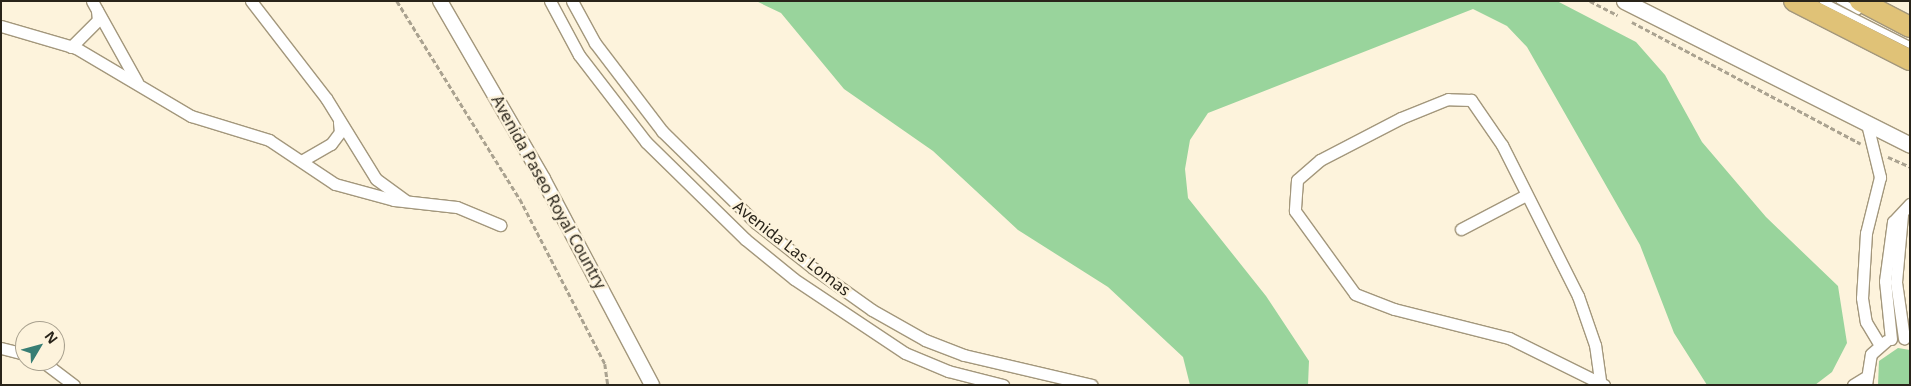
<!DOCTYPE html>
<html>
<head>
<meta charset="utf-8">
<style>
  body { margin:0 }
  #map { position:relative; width:1911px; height:386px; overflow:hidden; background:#fdf3dc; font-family:"Noto Sans",sans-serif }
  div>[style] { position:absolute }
  .green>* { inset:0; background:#99d49c }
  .path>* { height:2.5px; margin-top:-1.25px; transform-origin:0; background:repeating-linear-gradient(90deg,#aaa290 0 5px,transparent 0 7.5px) }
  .roads { filter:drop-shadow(1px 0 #a3977c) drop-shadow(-1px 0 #a3977c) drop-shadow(0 1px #a3977c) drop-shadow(0 -1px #a3977c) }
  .service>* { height:5.5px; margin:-2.75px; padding:0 2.75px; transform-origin:2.75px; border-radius:2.75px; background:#fff }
  .minor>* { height:11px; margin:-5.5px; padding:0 5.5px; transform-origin:5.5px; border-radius:5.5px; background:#fff }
  .tertiary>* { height:14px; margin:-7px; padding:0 7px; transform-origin:7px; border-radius:7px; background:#fff }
  .secondary>* { height:15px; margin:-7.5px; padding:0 7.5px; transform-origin:7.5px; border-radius:7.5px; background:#fff }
  .motorway>* { height:20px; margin:-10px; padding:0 10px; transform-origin:10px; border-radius:10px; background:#e0c277 }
  span { translate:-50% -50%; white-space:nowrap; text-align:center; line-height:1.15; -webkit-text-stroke:5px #fdf3dc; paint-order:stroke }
  .street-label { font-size:16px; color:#29241a }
  .frame { position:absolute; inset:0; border:2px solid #29241a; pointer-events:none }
  .north { position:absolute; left:15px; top:321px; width:50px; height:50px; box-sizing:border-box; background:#fdf3dc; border:1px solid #a8a08e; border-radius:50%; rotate:53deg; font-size:14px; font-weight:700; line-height:20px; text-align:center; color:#29241a }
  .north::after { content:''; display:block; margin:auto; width:18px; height:22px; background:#387e74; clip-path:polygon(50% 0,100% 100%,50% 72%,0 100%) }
</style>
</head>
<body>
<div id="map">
  <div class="green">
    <i style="clip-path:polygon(756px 1px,1557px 1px,1636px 42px,1665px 75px,1702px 142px,1766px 217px,1838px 286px,1847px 343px,1832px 372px,1815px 385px,1707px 385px,1674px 333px,1640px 245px,1527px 47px,1507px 26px,1473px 9px,1208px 113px,1190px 140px,1185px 169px,1188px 198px,1266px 296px,1309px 361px,1308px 385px,1190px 385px,1183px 357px,1108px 287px,1018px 230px,933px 151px,844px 89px,781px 13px)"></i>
    <i style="clip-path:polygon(1898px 348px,1910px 350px,1910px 385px,1878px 385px,1879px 361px)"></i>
  </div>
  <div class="path">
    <i style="left:397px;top:1px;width:233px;rotate:58.2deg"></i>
    <i style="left:520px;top:199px;width:186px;rotate:62.7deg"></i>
    <i style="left:605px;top:364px;width:21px;rotate:82deg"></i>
    <i style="left:1590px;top:1px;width:31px;rotate:27deg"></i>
    <i style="left:1632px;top:22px;width:259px;rotate:28deg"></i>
    <i style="left:1888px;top:157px;width:24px;rotate:24deg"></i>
  </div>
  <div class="roads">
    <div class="service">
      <i style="left:1823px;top:1px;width:97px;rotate:26.8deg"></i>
      <i style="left:1840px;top:1px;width:21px;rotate:28deg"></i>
    </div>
    <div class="minor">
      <i style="left:92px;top:1px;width:93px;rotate:60.9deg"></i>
      <i style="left:251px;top:1px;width:123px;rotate:52.3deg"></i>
      <i style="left:326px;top:98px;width:95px;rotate:58.3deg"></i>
      <i style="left:376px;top:179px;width:36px;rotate:36deg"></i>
      <i style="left:550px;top:1px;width:61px;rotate:61.8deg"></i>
      <i style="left:579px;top:55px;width:110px;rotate:52.4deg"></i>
      <i style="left:646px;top:142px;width:139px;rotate:44.4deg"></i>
      <i style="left:745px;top:239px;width:63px;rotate:39.2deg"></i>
      <i style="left:794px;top:279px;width:133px;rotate:33.7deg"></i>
      <i style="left:905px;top:353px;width:47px;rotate:22.7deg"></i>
      <i style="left:948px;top:371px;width:57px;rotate:14.3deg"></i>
      <i style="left:572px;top:1px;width:48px;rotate:61.3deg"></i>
      <i style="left:595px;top:43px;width:111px;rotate:52.7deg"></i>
      <i style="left:662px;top:131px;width:132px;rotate:44.4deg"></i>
      <i style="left:756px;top:223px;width:73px;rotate:38.3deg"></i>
      <i style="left:813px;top:268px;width:72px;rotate:35.4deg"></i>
      <i style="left:872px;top:310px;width:61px;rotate:29.5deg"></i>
      <i style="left:925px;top:340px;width:42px;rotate:21deg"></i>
      <i style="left:964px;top:355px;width:131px;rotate:13.2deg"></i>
      <i style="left:1px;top:26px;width:78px;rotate:16.3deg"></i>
      <i style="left:76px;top:48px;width:134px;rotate:30.6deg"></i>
      <i style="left:191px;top:116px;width:82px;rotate:17.1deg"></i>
      <i style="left:269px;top:140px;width:79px;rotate:33.7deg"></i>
      <i style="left:335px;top:184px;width:61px;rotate:15.2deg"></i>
      <i style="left:394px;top:200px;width:63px;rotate:6.3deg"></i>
      <i style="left:457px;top:207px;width:47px;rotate:22.7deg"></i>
      <i style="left:71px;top:47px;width:38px;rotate:-45deg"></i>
      <i style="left:98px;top:20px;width:10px;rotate:-96deg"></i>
      <i style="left:1867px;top:124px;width:55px;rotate:76.2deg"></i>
      <i style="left:1880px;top:177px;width:58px;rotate:104deg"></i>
      <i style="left:1866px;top:233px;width:65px;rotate:93.5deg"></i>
      <i style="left:1862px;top:298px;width:24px;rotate:81deg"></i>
      <i style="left:1866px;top:322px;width:27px;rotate:59deg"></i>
      <i style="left:303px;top:160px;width:32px;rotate:-30deg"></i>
      <i style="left:331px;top:144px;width:15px;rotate:-53deg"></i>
      <i style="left:340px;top:132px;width:10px;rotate:-96deg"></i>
      <i style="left:1902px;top:215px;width:67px;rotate:95.1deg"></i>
      <i style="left:1896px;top:282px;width:57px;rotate:81.9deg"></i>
      <i style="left:1461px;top:229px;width:73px;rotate:-27.6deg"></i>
      <i style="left:1891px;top:339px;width:58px;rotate:-95.9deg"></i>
      <i style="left:1885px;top:281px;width:60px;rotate:-82.3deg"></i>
      <i style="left:1893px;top:222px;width:25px;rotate:-47deg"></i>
      <i style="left:1px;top:348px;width:25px;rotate:14deg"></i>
      <i style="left:42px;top:361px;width:40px;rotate:37deg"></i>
      <i style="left:1600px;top:380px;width:35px;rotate:-98deg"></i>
      <i style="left:1595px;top:345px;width:52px;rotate:-109.1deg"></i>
      <i style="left:1578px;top:296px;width:169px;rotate:-116.7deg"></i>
      <i style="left:1502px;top:145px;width:55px;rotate:-124.6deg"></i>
      <i style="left:1471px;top:100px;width:23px;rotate:-178deg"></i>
      <i style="left:1448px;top:99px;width:51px;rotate:158deg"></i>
      <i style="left:1401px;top:118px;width:91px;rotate:152.6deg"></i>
      <i style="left:1320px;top:160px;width:30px;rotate:139deg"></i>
      <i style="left:1297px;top:180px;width:31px;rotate:94deg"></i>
      <i style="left:1295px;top:211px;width:102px;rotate:54.1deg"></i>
      <i style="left:1355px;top:294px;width:42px;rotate:21deg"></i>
      <i style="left:1394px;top:309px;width:119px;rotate:14.2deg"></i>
      <i style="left:1509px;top:338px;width:106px;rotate:26.3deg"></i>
      <i style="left:1853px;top:385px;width:13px;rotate:-32deg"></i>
      <i style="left:1866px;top:385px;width:31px;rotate:-81deg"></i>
      <i style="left:1871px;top:354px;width:20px;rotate:-41deg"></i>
    </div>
    <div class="tertiary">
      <i style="left:440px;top:1px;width:206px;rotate:59.9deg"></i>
      <i style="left:543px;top:179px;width:233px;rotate:62.1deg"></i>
    </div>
    <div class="secondary">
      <i style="left:1624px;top:1px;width:320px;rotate:26.7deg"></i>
    </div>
    <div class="motorway">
      <i style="left:1794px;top:1px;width:130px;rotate:27deg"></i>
      <i style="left:1860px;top:1px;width:56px;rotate:27.5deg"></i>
    </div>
  </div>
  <div class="street-label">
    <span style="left:549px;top:192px;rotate:61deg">Avenida Paseo Royal Country</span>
    <span style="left:792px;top:248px;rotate:38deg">Avenida Las Lomas</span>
  </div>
  <div class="frame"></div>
  <div class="north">N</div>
</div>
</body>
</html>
